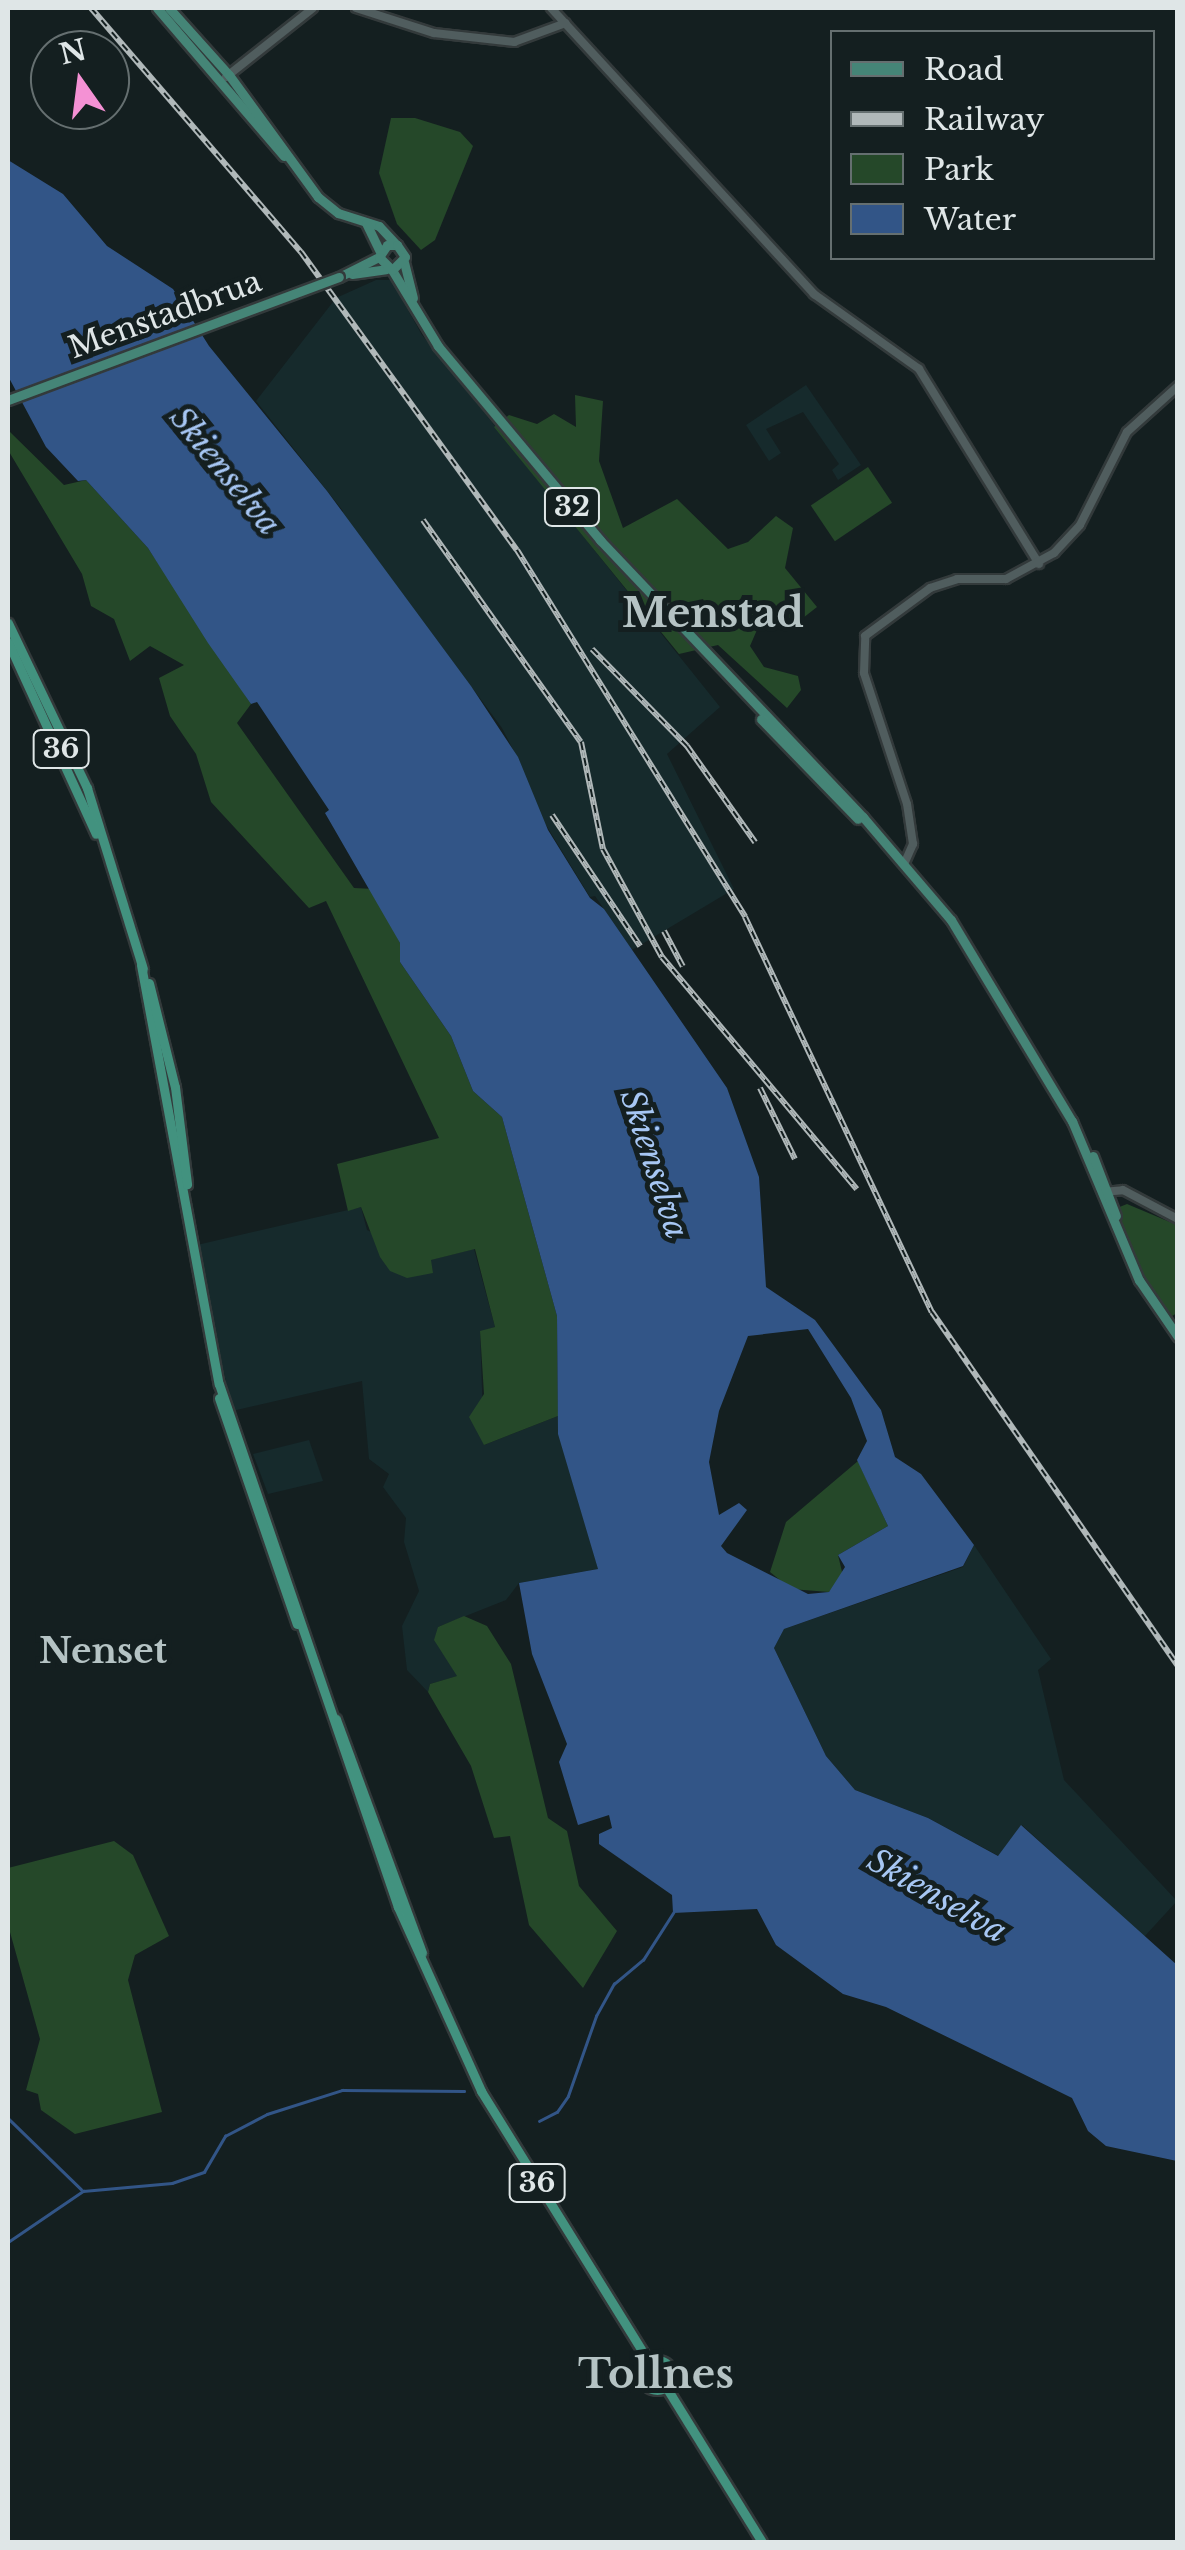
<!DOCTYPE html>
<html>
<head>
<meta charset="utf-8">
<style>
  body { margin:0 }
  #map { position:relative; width:1185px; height:2550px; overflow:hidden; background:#141f20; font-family:"Libre Baskerville",serif }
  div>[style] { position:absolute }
  .built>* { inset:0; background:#162a2c }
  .green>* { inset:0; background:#254829; transform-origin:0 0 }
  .water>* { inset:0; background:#325587 }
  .stream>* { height:2.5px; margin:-1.25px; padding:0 1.25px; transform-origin:1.25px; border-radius:1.25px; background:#325587 }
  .roads { filter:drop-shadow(2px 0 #333a3b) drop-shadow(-2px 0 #333a3b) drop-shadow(0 2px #333a3b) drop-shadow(0 -2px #333a3b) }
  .tertiary>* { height:8px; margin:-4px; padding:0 4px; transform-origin:4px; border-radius:4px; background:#505d5e }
  .primary>* { height:9px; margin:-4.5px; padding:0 4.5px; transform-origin:4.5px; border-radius:4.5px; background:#458577 }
  .trunk>* { height:9px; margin:-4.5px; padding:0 4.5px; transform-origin:4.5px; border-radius:4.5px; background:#42927f }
  .trunk>.ring { margin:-4.5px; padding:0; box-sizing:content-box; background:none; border:9px solid #42927f; border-radius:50% }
  .rail>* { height:6px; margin-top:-3px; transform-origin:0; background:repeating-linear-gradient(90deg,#141f20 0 8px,#b0b8b9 0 16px); box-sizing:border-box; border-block:2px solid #b0b8b9 }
  .bridges { filter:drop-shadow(2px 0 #333a3b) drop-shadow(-2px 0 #333a3b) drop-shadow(0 2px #333a3b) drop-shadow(0 -2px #333a3b) }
  .primary-bridge>* { height:9px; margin:-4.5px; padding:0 4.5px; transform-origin:4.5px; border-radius:4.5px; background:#458577 }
  span { translate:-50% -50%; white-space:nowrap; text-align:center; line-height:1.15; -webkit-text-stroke:10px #141f20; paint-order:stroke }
  .shield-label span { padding:2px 8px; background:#141f20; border:2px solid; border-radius:8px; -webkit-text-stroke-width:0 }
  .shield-label { font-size:28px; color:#dfe6e7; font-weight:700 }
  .street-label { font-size:30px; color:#dfe6e7 }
  .water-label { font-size:32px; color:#a7c7f4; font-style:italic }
  .quarter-label { font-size:35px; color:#b5c3c4; font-weight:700 }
  .district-label { font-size:40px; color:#b5c3c4; font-weight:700 }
  .frame { position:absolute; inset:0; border:10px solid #dfe6e7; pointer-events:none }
  .legend { position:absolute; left:830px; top:30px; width:325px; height:230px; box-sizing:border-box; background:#141f20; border:2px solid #656f70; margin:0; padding:12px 18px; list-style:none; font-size:30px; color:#dfe6e7 }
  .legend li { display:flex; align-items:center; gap:20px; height:50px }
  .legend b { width:50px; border:2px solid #656f70 }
  .north { position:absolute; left:30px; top:30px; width:100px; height:100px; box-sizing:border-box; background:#141f20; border:2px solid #656f70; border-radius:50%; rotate:346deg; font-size:28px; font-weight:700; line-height:40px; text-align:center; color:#dfe6e7 }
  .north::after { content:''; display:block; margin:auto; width:35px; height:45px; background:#f491d4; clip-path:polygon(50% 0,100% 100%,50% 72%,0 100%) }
</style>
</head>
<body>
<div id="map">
  <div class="built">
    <i style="clip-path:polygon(376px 280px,391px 280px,422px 335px,720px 707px,667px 754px,734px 889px,632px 950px,595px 896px,590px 897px,513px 771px,521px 765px,502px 728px,361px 538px,337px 517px,343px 511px,256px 401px,336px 298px)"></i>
    <i style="clip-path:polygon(806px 385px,861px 465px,838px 480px,832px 470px,839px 464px,803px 412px,766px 429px,781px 453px,769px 461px,746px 425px)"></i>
    <i style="clip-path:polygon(361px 1207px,367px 1230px,430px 1260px,474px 1249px,495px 1327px,480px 1332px,484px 1445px,558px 1416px,598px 1569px,519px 1583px,506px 1600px,438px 1627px,458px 1676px,430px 1684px,428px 1692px,407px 1670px,402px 1626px,419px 1591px,404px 1542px,406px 1518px,383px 1487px,389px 1474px,369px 1459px,362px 1381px,232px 1411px,197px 1245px)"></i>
    <i style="clip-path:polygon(309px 1440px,323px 1481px,268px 1494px,253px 1454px)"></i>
    <i style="clip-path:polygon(974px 1545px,1051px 1659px,1038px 1670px,1064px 1780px,1177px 1901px,1144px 1937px,1022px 1825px,999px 1856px,928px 1818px,855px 1790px,826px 1756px,774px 1648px,784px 1629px,963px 1567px)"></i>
  </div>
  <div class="green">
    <i style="clip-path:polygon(391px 118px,415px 118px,460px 132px,473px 146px,435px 240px,421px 250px,397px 224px,379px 173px)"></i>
    <i style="clip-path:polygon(575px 395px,603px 401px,599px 461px,623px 528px,677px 499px,728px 549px,748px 542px,776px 516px,793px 528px,785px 568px,817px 607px,803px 618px,760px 623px,750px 646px,764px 667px,798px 676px,801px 690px,787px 708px,718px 645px,679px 654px,494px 427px,509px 415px,537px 424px,554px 414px,576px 427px)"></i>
    <i style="clip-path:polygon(8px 430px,64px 485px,86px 480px,148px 548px,251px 704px,237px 723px,354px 888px,374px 889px,400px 943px,400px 962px,451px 1036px,473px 1091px,502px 1117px,557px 1316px,558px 1416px,484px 1445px,469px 1417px,484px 1394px,480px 1331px,495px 1327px,475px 1249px,431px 1260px,433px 1273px,407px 1278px,390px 1271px,380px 1257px,361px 1207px,348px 1211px,337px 1164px,439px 1138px,326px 901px,309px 908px,211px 802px,196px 754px,170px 716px,159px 678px,184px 665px,150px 646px,130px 661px,114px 619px,91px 606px,82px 574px,8px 450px)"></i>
    <i style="left:868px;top:467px;width:43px;height:69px;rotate:56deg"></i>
    <i style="clip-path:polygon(1127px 1204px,1177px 1225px,1177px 1313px,1169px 1318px,1129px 1250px,1117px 1208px)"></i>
    <i style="clip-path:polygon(858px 1461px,888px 1526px,838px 1555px,843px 1576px,829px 1592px,791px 1589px,770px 1572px,786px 1522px)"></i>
    <i style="clip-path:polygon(464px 1616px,487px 1626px,511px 1664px,548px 1818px,567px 1831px,579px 1886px,617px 1931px,583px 1988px,529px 1925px,510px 1836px,494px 1838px,471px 1766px,428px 1692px,430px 1684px,457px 1676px,434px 1640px,438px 1627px)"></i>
    <i style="clip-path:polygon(114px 1841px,133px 1855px,169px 1936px,135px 1955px,128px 1980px,162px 2112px,75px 2134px,41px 2110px,38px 2094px,26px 2090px,40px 2039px,8px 1925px,8px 1868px)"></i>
  </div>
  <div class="water">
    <i style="clip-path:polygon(evenodd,8px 160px,63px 194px,107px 246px,173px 289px,209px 346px,327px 491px,471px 686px,518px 757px,548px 830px,590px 898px,604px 909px,727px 1088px,759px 1177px,766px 1287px,815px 1320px,881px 1410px,895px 1457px,921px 1474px,974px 1545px,963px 1566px,784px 1629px,774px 1648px,826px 1756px,855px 1790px,928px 1818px,998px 1856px,1021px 1825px,1177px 1965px,1177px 2161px,1106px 2146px,1088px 2131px,1072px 2098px,886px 2007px,843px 1994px,776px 1945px,757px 1909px,673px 1913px,672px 1895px,599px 1844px,599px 1834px,612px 1828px,609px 1815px,578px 1825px,559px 1762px,567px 1744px,532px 1654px,519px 1583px,598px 1569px,558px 1434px,557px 1316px,502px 1117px,473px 1091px,451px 1036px,400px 962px,400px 943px,325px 813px,329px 810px,257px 702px,251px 704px,208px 643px,148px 548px,86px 480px,78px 481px,46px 447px,8px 376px,8px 160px,808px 1329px,851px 1398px,867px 1441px,857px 1460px,888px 1526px,838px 1555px,845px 1567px,829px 1592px,808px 1594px,727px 1553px,721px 1546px,747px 1510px,739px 1503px,719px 1515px,709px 1462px,719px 1411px,748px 1336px,808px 1329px)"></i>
  </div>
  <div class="stream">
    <i style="left:8px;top:2118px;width:102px;rotate:44.2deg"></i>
    <i style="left:539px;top:2121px;width:20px;rotate:-27deg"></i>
    <i style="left:557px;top:2112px;width:19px;rotate:-55deg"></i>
    <i style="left:568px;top:2096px;width:85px;rotate:-70.7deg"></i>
    <i style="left:596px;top:2016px;width:37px;rotate:-61deg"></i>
    <i style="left:614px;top:1984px;width:38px;rotate:-40deg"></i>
    <i style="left:643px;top:1960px;width:56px;rotate:-57.4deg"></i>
    <i style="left:8px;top:2242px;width:91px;rotate:-34.2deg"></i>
    <i style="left:83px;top:2191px;width:89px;rotate:-5.1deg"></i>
    <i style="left:172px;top:2183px;width:34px;rotate:-19deg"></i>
    <i style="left:204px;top:2172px;width:42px;rotate:-59.7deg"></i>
    <i style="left:225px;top:2136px;width:47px;rotate:-27.6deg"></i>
    <i style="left:267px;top:2114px;width:79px;rotate:-17.7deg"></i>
    <i style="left:342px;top:2090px;width:122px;rotate:0.5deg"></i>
  </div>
  <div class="roads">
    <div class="tertiary">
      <i style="left:356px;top:8px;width:82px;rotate:17.8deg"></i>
      <i style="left:434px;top:33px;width:81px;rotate:6.4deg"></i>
      <i style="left:514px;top:42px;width:55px;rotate:-20.1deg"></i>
      <i style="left:551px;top:8px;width:389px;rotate:47.4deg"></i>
      <i style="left:814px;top:294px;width:129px;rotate:35.5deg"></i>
      <i style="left:919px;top:369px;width:229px;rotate:58.4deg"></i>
      <i style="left:226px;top:77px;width:111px;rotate:-38.4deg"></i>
      <i style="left:905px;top:862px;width:20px;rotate:-66deg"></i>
      <i style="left:913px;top:844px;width:40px;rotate:-98.5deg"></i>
      <i style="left:907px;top:804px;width:138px;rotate:-108.2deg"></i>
      <i style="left:864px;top:673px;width:37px;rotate:-88deg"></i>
      <i style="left:865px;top:636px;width:81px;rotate:-36.4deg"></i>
      <i style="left:930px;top:588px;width:28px;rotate:-18deg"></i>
      <i style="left:957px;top:579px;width:49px"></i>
      <i style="left:1006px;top:579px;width:55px;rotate:-28.4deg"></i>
      <i style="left:1054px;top:553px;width:38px;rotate:-47deg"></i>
      <i style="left:1080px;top:525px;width:104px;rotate:-63.2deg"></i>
      <i style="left:1127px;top:432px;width:69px;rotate:-42deg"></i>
      <i style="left:1102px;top:1192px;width:21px;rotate:-5deg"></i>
      <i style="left:1123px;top:1190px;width:62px;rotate:27.8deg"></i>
    </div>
    <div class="primary">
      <i style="left:157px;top:8px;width:195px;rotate:49.4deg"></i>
      <i style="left:169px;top:8px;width:90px;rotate:48.2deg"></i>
      <i style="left:229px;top:75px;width:151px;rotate:53.9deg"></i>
      <i style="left:318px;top:197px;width:26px;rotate:39deg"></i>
      <i style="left:338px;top:213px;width:43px;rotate:17.6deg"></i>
      <i style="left:379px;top:226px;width:26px;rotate:47deg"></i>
      <i style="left:366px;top:223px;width:32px;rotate:64deg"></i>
      <i style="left:404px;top:262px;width:37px;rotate:76deg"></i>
      <i style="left:392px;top:270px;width:89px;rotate:58.8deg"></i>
      <i style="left:438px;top:346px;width:253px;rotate:50.1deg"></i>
      <i style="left:600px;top:540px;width:382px;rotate:46.5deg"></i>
      <i style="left:863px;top:817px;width:135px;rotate:49.5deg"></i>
      <i style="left:951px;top:920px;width:235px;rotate:59deg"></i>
      <i style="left:1072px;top:1121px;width:173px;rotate:67.2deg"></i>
      <i style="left:1139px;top:1280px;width:69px;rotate:55.6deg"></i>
      <i style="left:352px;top:274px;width:34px;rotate:-8deg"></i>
      <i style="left:339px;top:277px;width:45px;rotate:-26.6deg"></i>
      <i style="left:379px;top:257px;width:14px;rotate:-56deg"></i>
      <i style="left:387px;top:245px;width:10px"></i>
      <i style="left:397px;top:245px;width:14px;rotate:56deg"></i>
      <i style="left:405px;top:257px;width:18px;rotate:135deg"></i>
      <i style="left:392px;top:270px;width:18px;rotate:-135deg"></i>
      <i style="left:761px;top:719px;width:139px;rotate:45.9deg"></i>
      <i style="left:1093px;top:1156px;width:64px;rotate:69deg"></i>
    </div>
    <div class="trunk">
      <i style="left:8px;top:623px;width:183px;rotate:64.4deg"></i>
      <i style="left:87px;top:788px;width:189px;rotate:72.8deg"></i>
      <i style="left:8px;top:642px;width:211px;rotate:65.4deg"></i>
      <i style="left:141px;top:965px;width:426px;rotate:79.5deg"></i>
      <i style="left:219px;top:1384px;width:553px;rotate:71.11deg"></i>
      <i style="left:398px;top:1907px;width:202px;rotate:65.7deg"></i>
      <i style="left:481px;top:2091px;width:319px;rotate:58.2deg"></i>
      <i style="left:149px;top:983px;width:107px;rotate:76deg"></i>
      <i style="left:175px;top:1087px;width:98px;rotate:82.9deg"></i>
      <i style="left:219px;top:1398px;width:239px;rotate:71deg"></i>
      <i style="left:336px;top:1719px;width:249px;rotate:69.8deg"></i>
      <i class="ring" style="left:642px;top:2360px;width:21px;height:21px"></i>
      <i style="left:666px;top:2387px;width:182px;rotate:58.2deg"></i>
    </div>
  </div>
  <div class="rail">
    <i style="left:91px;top:8px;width:322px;rotate:49.3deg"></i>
    <i style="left:301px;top:252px;width:368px;rotate:54.1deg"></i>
    <i style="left:517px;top:550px;width:432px;rotate:58.1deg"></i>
    <i style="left:745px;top:917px;width:437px;rotate:64.7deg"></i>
    <i style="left:932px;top:1312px;width:431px;rotate:55.2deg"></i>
    <i style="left:423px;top:520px;width:272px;rotate:54.6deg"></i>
    <i style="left:581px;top:742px;width:109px;rotate:78.4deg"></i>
    <i style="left:603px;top:849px;width:123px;rotate:61.4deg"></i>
    <i style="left:662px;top:957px;width:303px;rotate:50deg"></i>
    <i style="left:592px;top:649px;width:136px;rotate:45.6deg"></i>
    <i style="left:687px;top:746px;width:118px;rotate:54.7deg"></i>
    <i style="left:552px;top:815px;width:158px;rotate:56.1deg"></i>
    <i style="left:664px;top:931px;width:40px;rotate:62deg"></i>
    <i style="left:760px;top:1088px;width:79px;rotate:63.8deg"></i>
  </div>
  <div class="bridges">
    <div class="primary-bridge">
      <i style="left:8px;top:400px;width:353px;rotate:-20.4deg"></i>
    </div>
  </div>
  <div class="shield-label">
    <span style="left:572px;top:507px">32</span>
    <span style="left:61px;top:749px">36</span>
    <span style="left:537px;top:2183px">36</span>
  </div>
  <div class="street-label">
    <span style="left:165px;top:315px;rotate:-20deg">Menstadbrua</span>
  </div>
  <div class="water-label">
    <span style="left:225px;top:471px;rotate:51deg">Skienselva</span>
    <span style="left:654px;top:1164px;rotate:72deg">Skienselva</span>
    <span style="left:937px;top:1896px;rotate:30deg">Skienselva</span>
  </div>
  <div class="quarter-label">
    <span style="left:103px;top:1651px">Nenset</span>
  </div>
  <div class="district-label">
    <span style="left:713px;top:613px">Menstad</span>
    <span style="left:656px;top:2374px">Tollnes</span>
  </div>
  <div class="frame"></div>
  <ul class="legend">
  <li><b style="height:12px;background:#458577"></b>Road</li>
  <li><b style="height:12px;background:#b0b8b9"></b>Railway</li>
  <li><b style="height:28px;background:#254829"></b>Park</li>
  <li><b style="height:28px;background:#325587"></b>Water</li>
  </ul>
  <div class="north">N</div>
</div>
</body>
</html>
